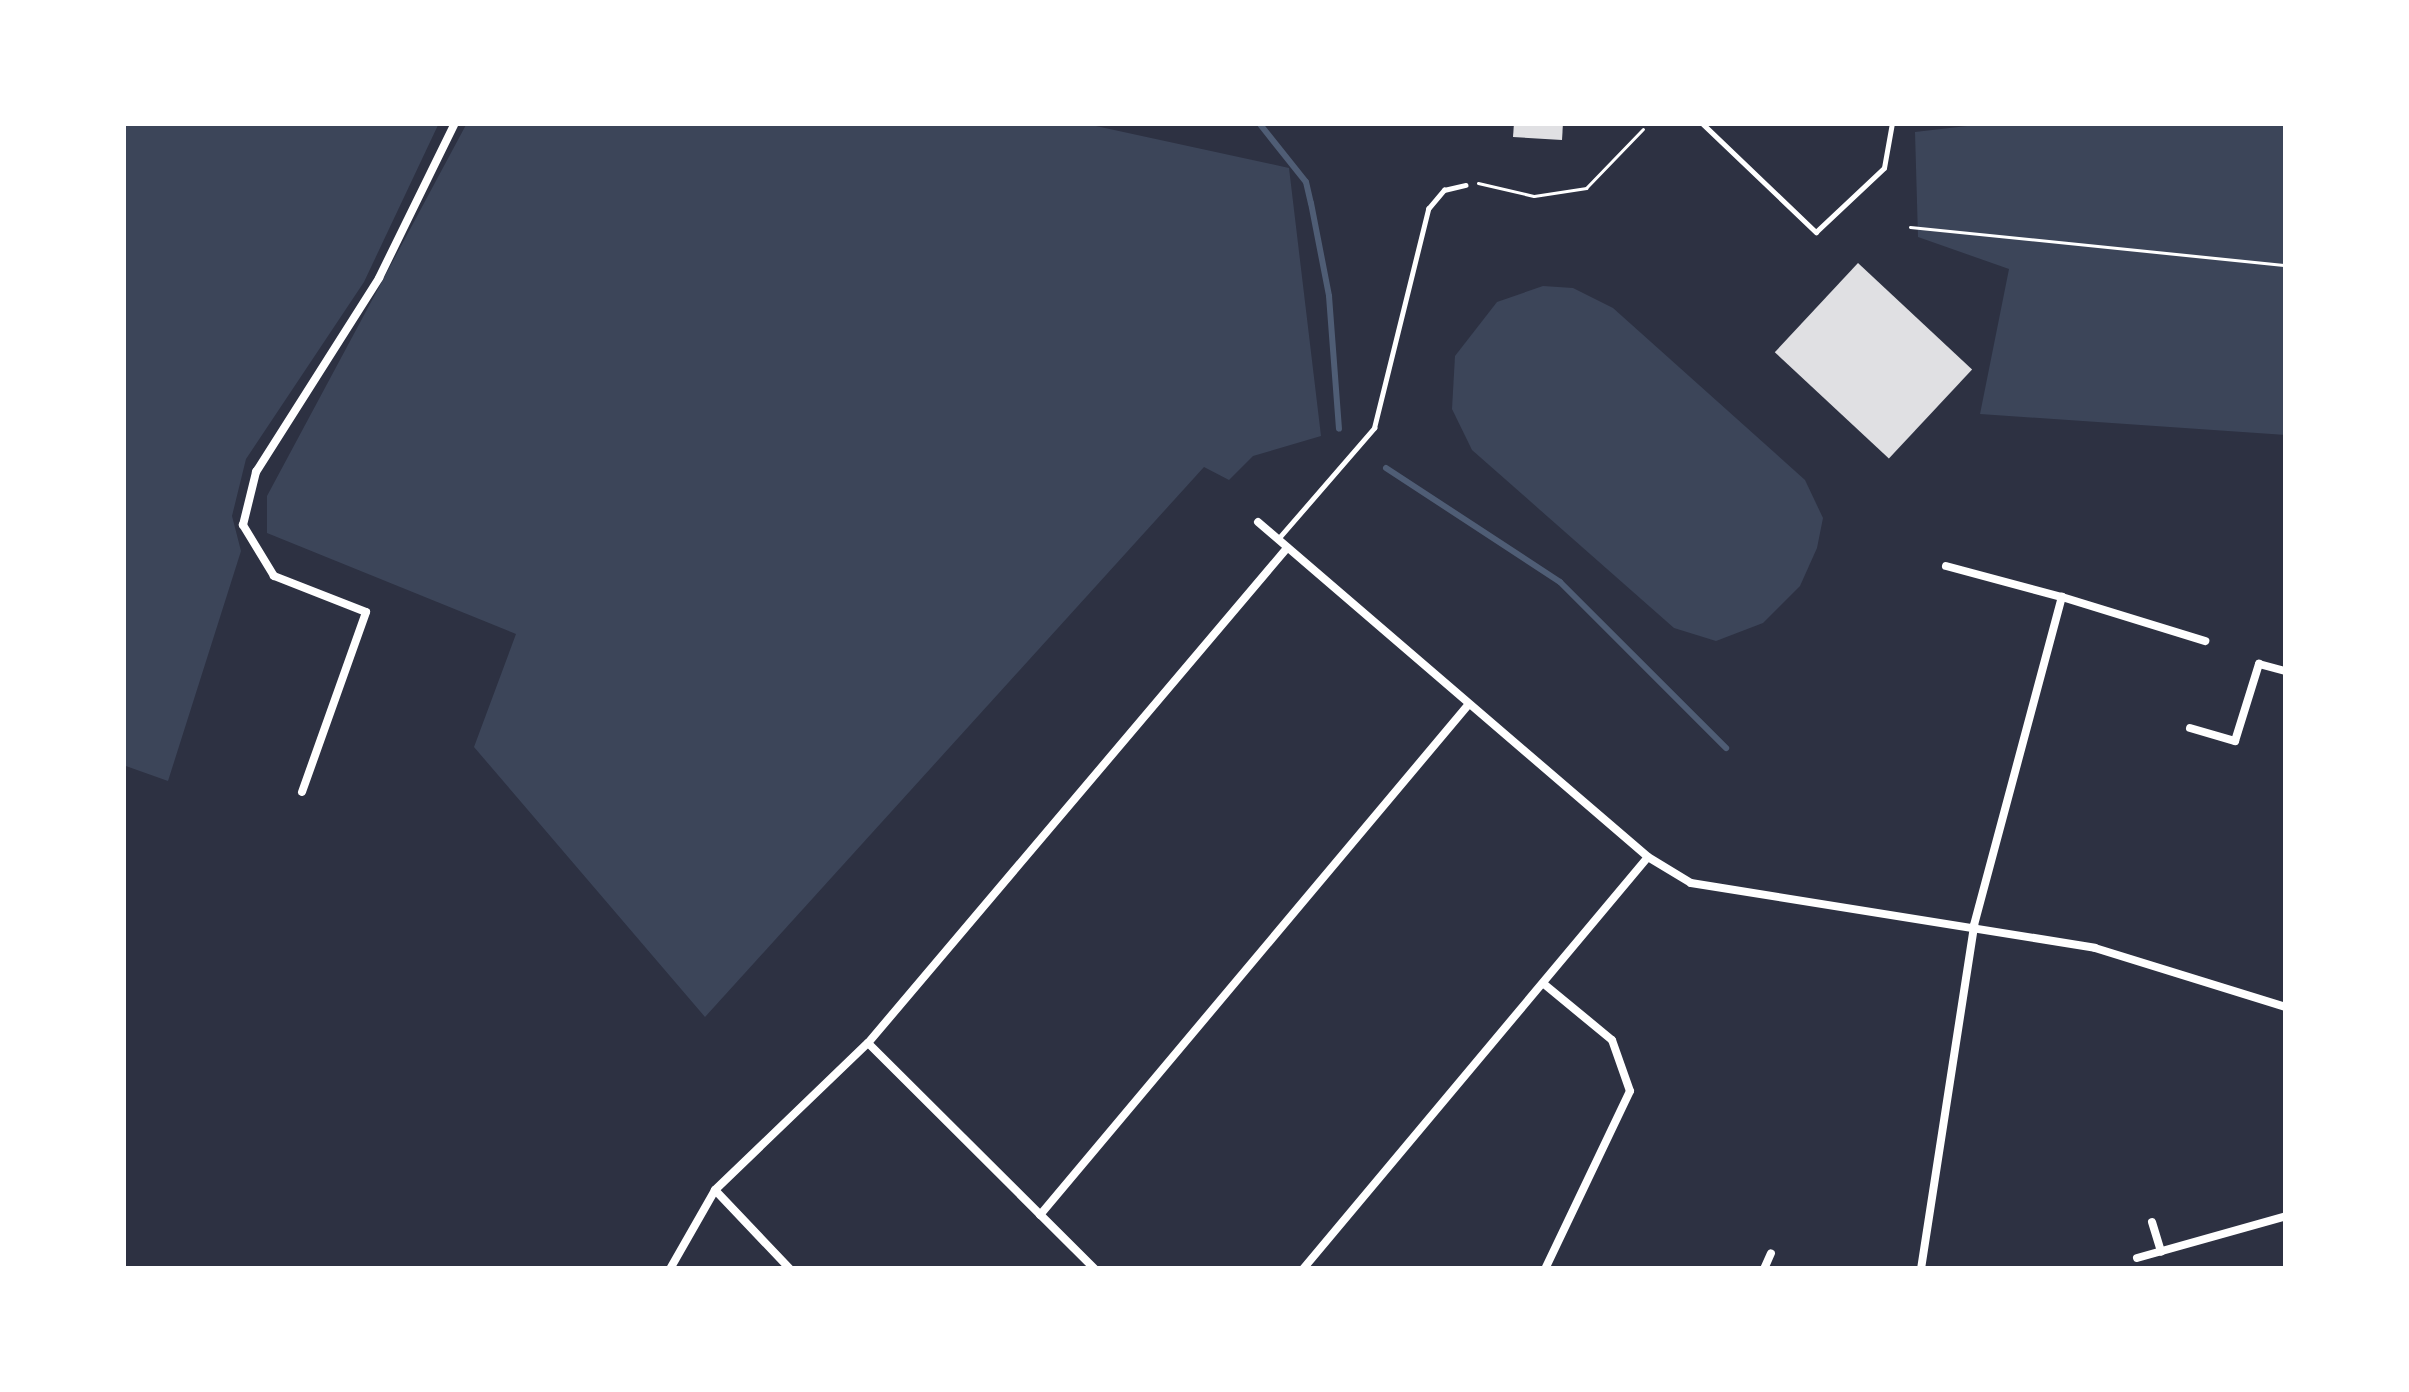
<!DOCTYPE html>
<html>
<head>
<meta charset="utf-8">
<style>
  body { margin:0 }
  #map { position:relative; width:2409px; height:1392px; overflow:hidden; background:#2d3142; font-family:"IBM Plex Serif",serif }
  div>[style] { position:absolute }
  .green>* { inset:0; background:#3c4559 }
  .stream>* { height:6px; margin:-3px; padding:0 3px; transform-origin:3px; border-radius:3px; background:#4f5d75 }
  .building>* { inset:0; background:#e0e0e3; transform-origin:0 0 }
  .path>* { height:3px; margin:-1.5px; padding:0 1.5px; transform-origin:1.5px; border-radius:1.5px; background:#fff }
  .service>* { height:4.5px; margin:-2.25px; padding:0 2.25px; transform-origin:2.25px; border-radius:2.25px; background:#fff }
  .minor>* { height:8px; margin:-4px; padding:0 4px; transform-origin:4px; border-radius:4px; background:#fff }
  span { translate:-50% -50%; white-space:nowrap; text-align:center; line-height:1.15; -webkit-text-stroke:12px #fff; paint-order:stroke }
  .frame { position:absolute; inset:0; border:126px solid #fff; pointer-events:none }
</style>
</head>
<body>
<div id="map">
  <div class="green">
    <i style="clip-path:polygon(123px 123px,439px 123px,364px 282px,246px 459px,232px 516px,241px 551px,168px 781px,123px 765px)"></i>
    <i style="clip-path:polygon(467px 123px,1082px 123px,1289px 168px,1321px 436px,1253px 456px,1229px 480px,1204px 467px,705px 1017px,474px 747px,516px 634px,267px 533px,267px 496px)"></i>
    <i style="clip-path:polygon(1993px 123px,2286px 123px,2286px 435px,1980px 414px,2009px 269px,1918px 237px,1915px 132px)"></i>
    <i style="clip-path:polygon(1543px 286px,1573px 288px,1613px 308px,1805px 480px,1823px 518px,1817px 548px,1800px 586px,1763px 623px,1716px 641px,1674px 628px,1472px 450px,1452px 409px,1455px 356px,1497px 302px)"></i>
  </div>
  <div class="stream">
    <i style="left:1259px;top:123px;width:75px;rotate:51.5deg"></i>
    <i style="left:1306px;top:182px;width:22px;rotate:77deg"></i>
    <i style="left:1311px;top:203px;width:95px;rotate:79deg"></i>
    <i style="left:1329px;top:296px;width:133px;rotate:85.7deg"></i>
    <i style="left:1386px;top:468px;width:208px;rotate:33.2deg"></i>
    <i style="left:1560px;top:582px;width:235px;rotate:45deg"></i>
  </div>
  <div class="building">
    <i style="clip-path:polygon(1514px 123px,1563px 123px,1562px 140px,1513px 137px)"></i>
    <i style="left:1858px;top:263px;width:156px;height:122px;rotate:43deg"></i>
  </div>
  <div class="path">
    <i style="left:1478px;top:183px;width:57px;rotate:13.1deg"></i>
    <i style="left:1534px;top:196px;width:53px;rotate:-8.7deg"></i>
    <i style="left:1586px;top:188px;width:82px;rotate:-46deg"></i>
    <i style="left:1910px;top:227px;width:378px;rotate:5.8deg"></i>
  </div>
  <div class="service">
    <i style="left:1702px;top:123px;width:158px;rotate:43.7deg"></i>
    <i style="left:1816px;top:232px;width:93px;rotate:-43.3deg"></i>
    <i style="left:1884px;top:168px;width:46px;rotate:-79.9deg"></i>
    <i style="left:1278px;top:539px;width:147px;rotate:-49.1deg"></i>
    <i style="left:1374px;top:428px;width:226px;rotate:-76.1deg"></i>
    <i style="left:1428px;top:209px;width:25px;rotate:-50deg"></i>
    <i style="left:1444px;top:190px;width:22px;rotate:-13deg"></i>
  </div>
  <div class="minor">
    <i style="left:1258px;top:522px;width:514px;rotate:40.66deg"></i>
    <i style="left:1648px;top:857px;width:50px;rotate:31.2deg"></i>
    <i style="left:1691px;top:883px;width:409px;rotate:9.1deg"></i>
    <i style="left:2095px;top:948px;width:200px;rotate:17.2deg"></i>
    <i style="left:1946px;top:566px;width:120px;rotate:15deg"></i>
    <i style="left:2190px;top:728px;width:47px;rotate:16.1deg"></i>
    <i style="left:2235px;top:741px;width:81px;rotate:-72.7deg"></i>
    <i style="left:2259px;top:664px;width:28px;rotate:15deg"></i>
    <i style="left:302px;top:792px;width:191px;rotate:-70.4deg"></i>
    <i style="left:366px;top:612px;width:99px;rotate:-158.6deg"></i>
    <i style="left:274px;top:576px;width:60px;rotate:-121.3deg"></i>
    <i style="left:243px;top:525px;width:55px;rotate:-76.2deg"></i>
    <i style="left:256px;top:472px;width:230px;rotate:-57.6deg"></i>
    <i style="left:379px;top:278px;width:173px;rotate:-63.9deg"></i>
    <i style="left:1544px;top:984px;width:88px;rotate:39.5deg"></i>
    <i style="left:1612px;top:1040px;width:54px;rotate:70.6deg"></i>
    <i style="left:1630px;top:1091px;width:197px;rotate:115.5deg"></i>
    <i style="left:868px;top:1043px;width:320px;rotate:44.9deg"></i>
    <i style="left:715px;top:1190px;width:109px;rotate:46.5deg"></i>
    <i style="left:1040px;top:1215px;width:667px;rotate:-49.99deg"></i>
    <i style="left:2152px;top:1222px;width:31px;rotate:73deg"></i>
    <i style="left:2137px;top:1258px;width:155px;rotate:-15.7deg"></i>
    <i style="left:670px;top:1269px;width:91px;rotate:-60.3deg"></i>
    <i style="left:715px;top:1190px;width:212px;rotate:-43.9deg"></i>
    <i style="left:868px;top:1043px;width:649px;rotate:-49.75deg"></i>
    <i style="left:1303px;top:1269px;width:537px;rotate:-50.06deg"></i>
    <i style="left:1764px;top:1269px;width:17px;rotate:-66deg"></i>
    <i style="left:1921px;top:1269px;width:348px;rotate:-81.2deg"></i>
    <i style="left:1974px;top:925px;width:340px;rotate:-75deg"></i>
    <i style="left:2062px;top:597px;width:150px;rotate:17.1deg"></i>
  </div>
  <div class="frame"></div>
</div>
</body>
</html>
